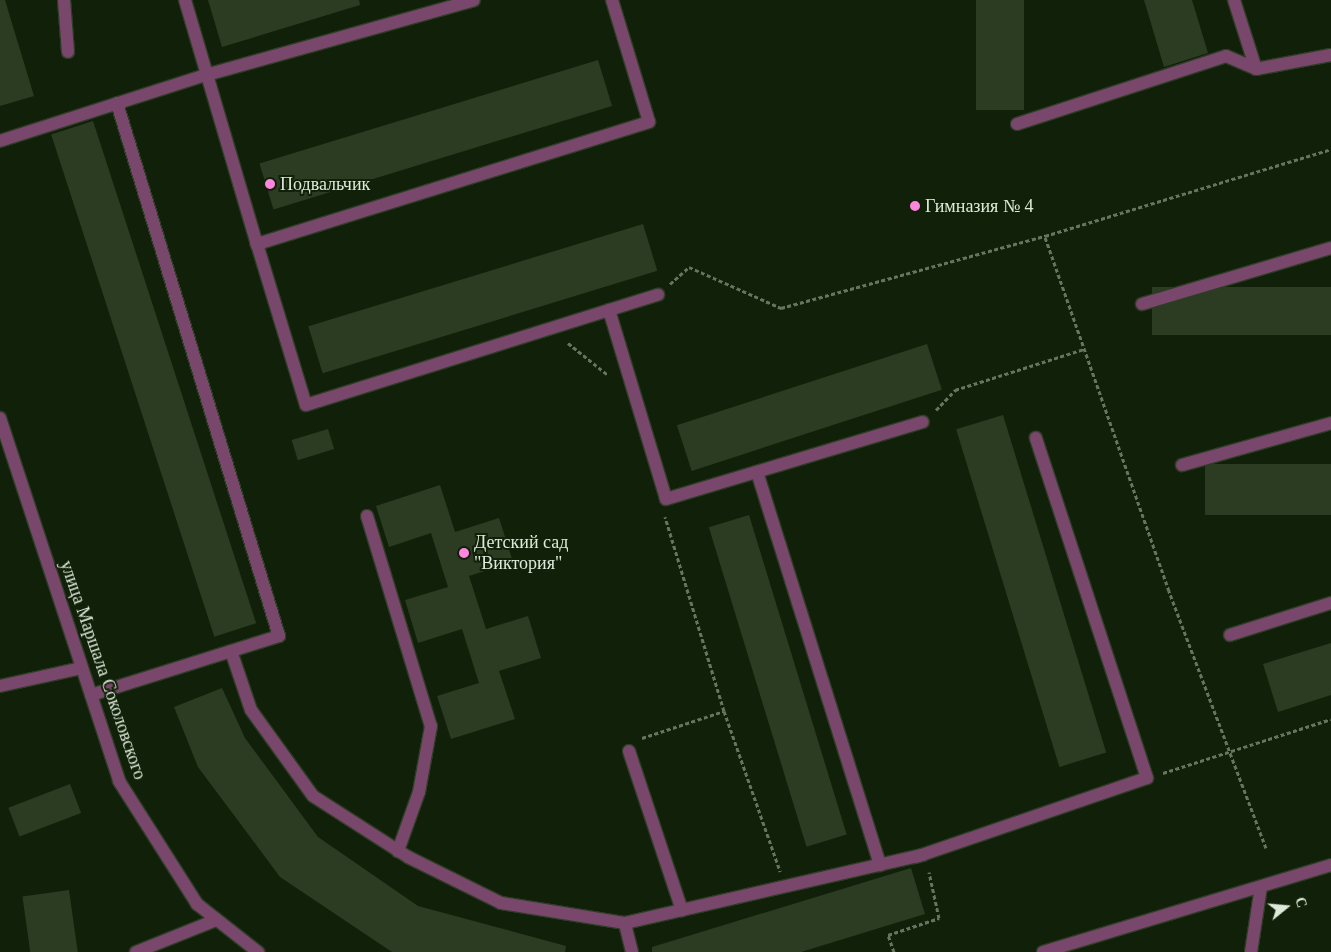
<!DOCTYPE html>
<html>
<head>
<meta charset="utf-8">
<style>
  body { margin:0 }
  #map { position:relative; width:1331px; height:952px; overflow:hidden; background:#112109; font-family:Georgia,serif }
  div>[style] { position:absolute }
  .building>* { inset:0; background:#2b3c23; transform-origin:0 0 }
  .path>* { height:3px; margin-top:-1.5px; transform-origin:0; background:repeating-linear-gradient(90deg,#677460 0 4px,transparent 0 6.5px) }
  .roads { filter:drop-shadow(1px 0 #2e3d26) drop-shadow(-1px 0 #2e3d26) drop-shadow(0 1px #2e3d26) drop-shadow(0 -1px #2e3d26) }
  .lane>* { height:12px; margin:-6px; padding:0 6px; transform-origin:6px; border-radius:6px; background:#79476b }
  .street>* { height:12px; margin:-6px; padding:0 6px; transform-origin:6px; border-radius:6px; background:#79476b }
  .dots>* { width:14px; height:14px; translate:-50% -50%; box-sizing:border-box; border:2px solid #112109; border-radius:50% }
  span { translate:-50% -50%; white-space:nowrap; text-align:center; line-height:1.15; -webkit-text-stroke:4px #112109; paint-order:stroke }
  .poi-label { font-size:18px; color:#dee9d9 }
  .left { translate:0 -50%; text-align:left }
  .street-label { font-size:18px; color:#dee9d9 }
  .north { position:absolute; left:1261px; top:882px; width:50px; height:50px; -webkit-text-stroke:4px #112109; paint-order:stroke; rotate:73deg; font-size:14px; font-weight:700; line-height:20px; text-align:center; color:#dee9d9 }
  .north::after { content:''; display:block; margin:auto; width:18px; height:22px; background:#dee9d9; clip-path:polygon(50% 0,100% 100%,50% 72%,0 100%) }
</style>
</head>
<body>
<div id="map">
  <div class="building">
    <i style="clip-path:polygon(0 0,5px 0,34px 96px,0 106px)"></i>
    <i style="clip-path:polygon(208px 0,359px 0,360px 5px,222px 47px)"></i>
    <i style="left:976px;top:0;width:48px;height:110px"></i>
    <i style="clip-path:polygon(1144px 0,1192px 0,1208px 53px,1164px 67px)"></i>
    <i style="left:598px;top:60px;width:48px;height:354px;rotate:73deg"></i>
    <i style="left:93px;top:121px;width:528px;height:44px;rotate:72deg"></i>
    <i style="left:643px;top:224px;width:49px;height:350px;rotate:73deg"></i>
    <i style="left:1331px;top:287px;width:48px;height:179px;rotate:90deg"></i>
    <i style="left:927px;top:344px;width:48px;height:263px;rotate:72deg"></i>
    <i style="left:1003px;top:415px;width:353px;height:49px;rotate:73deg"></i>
    <i style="left:328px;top:429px;width:21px;height:38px;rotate:73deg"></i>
    <i style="left:1331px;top:464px;width:51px;height:126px;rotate:90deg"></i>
    <i style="clip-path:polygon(440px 485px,455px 532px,499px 518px,513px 562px,469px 576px,486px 629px,528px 616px,541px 658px,499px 671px,515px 719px,451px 739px,437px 696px,479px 683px,462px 629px,418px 643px,405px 600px,448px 587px,431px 533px,389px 547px,376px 506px)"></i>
    <i style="left:749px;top:515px;width:334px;height:42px;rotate:73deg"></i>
    <i style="clip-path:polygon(1331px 643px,1331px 695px,1278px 712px,1263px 664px)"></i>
    <i style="clip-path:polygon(222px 688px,245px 738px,318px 837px,418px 906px,566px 946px,565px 952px,392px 952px,280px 877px,198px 767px,174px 707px)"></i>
    <i style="left:70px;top:784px;width:31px;height:66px;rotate:69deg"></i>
    <i style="clip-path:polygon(911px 868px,925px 914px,801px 952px,652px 952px,652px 947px)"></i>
    <i style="left:69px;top:890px;width:63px;height:47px;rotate:82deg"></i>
  </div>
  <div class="path">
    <i style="left:670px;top:284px;width:25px;rotate:-42deg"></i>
    <i style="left:689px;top:267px;width:101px;rotate:24deg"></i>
    <i style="left:781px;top:308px;width:274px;rotate:-15.3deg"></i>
    <i style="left:568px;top:343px;width:51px;rotate:38.7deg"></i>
    <i style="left:936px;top:410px;width:28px;rotate:-46deg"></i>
    <i style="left:955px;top:390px;width:135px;rotate:-17.6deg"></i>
    <i style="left:724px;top:711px;width:170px;rotate:70.7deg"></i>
    <i style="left:642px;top:738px;width:86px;rotate:-18.2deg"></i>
    <i style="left:724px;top:711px;width:203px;rotate:-106.9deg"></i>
    <i style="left:1163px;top:773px;width:176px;rotate:-17.8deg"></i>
    <i style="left:1266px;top:848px;width:275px;rotate:-110.7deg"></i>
    <i style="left:1169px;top:591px;width:376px;rotate:-109.3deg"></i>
    <i style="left:1045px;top:236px;width:299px;rotate:-16.9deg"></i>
    <i style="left:894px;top:952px;width:18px;rotate:-109deg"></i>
    <i style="left:888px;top:935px;width:54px;rotate:-18.4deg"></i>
    <i style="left:939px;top:918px;width:47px;rotate:-102.3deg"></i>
  </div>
  <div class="roads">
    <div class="lane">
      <i style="left:64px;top:0;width:52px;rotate:85.6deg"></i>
      <i style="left:185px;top:0;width:254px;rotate:73.6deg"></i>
      <i style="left:612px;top:0;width:127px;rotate:73.1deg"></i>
      <i style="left:649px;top:122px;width:411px;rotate:162.7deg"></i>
      <i style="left:257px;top:244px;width:168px;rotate:73.1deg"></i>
      <i style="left:306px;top:405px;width:369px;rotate:-17.4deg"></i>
      <i style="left:1234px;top:0;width:72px;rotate:72.3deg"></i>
      <i style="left:1017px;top:124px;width:220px;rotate:-18deg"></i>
      <i style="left:1226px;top:56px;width:33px;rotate:23deg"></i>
      <i style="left:1256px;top:69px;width:76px;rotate:-10.6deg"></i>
      <i style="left:0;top:141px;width:216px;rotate:-17.8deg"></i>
      <i style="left:206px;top:75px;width:278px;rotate:-15.6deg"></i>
      <i style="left:1142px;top:304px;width:197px;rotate:-16.5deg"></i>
      <i style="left:609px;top:310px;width:197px;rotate:73.2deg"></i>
      <i style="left:666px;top:499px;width:268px;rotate:-16.7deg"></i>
      <i style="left:1182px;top:465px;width:155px;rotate:-15.7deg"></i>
      <i style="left:757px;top:472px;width:412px;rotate:72.6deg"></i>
      <i style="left:367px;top:516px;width:220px;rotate:73.1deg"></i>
      <i style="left:431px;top:726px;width:67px;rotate:100.3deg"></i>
      <i style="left:419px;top:792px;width:63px;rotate:109.6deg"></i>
      <i style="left:1230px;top:635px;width:106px;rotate:-17.6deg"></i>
      <i style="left:231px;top:651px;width:62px;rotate:71.3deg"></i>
      <i style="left:251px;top:710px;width:106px;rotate:54.2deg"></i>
      <i style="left:313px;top:796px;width:113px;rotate:32.7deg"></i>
      <i style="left:408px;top:857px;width:104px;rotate:26.3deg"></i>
      <i style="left:501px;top:903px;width:126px;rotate:9.2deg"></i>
      <i style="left:0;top:686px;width:84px;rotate:-12.4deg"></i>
      <i style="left:91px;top:695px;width:197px;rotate:-17.4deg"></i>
      <i style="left:279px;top:636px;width:557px;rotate:-106.91deg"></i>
      <i style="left:629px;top:751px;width:168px;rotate:71.6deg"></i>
      <i style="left:916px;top:857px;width:244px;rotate:-18.9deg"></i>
      <i style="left:1147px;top:778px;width:358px;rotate:-108.1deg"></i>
      <i style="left:136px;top:952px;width:86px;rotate:-21.8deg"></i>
      <i style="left:632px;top:952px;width:30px;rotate:-104deg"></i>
      <i style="left:625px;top:923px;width:306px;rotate:-12.9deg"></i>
    </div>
    <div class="street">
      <i style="left:0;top:418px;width:382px;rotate:71.8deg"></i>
      <i style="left:119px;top:781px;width:146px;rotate:57.6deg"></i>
      <i style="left:197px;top:904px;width:78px;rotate:38.2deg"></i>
      <i style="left:1043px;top:952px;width:301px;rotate:-16.8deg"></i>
      <i style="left:1251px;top:952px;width:66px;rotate:-81.3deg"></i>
    </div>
  </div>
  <div class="dots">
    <i style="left:270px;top:184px;background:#ff85df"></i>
    <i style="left:915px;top:206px;background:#ff85df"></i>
    <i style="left:464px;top:553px;background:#ff85df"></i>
  </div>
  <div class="poi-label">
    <span class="left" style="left:280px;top:184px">Подвальчик</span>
    <span class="left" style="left:925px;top:206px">Гимназия № 4</span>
    <span class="left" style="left:474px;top:553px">Детский сад<br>"Виктория"</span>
  </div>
  <div class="street-label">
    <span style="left:103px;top:670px;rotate:71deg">улица Маршала Соколовского</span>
  </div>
  <div class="north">С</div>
</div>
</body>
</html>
